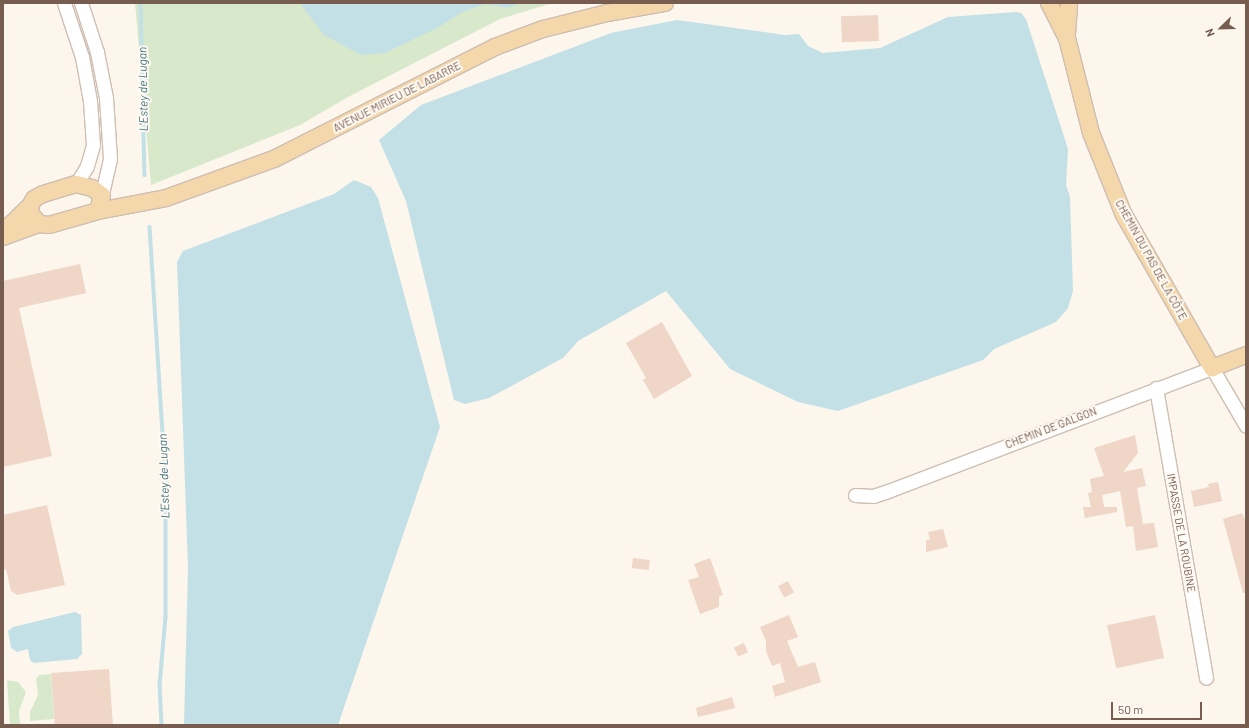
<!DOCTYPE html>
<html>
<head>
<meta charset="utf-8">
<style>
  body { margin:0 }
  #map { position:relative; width:1249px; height:728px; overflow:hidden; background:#fcf6ed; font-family:Barlow,sans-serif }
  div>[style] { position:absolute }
  .green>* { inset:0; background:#d8e9cb }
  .water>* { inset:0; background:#c2e0e5 }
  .stream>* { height:3.5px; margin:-1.75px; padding:0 1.75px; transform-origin:1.75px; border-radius:1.75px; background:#c2e0e5 }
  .building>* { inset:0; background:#efd6c6; transform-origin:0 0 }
  .roads { filter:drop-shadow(1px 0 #cebeb2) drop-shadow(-1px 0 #cebeb2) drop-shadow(0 1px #cebeb2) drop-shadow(0 -1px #cebeb2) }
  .minor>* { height:13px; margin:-6.5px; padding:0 6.5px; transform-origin:6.5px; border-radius:6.5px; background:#fff }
  .major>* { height:16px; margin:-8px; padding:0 8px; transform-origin:8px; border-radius:8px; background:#f4d8ab }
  span { translate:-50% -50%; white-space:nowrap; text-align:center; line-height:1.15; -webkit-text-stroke:4px #fefaf3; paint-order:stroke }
  .street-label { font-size:11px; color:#765d50 }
  .water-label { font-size:12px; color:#477780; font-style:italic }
  .frame { position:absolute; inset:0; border:4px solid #765d50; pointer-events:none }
  .north { position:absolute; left:1201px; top:8px; width:40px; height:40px; -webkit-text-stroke:3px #fefaf3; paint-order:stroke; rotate:247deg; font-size:11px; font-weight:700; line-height:16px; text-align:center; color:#765d50 }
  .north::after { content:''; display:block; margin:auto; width:14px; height:18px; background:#765d50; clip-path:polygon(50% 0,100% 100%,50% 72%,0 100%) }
  .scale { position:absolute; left:1111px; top:702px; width:91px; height:18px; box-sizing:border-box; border:2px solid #765d50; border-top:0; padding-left:5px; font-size:12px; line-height:14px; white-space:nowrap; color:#765d50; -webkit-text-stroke:3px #fefaf3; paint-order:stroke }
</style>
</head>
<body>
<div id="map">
  <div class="green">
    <i style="clip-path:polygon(135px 3px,553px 3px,500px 19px,348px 97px,300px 125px,151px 185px)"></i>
    <i style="clip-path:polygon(51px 674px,54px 719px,30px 721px,30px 712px,38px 695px,36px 679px,39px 675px)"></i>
    <i style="clip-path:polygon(7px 680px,18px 682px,26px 692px,19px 711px,20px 725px,10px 725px)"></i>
  </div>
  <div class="water">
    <i style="clip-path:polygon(300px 3px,521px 3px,507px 8px,486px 4px,462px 12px,439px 27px,385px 53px,361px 55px,324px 35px)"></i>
    <i style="clip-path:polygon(1016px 12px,1021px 13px,1026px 19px,1068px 149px,1066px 185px,1070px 197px,1073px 291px,1068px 308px,1056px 322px,994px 349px,983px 360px,838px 411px,798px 402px,730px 369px,666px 291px,578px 341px,563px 358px,489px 398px,465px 404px,454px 400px,406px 201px,379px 140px,421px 105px,611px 33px,677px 20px,785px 35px,799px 34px,808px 46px,823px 53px,880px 48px,948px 17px)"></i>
    <i style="clip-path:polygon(354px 180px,371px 187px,378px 198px,440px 427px,338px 725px,184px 725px,188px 567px,177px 262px,183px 251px,334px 194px)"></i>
    <i style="clip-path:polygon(75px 612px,81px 615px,82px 654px,77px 659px,34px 663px,30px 660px,28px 649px,17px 652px,11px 648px,8px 631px,13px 627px)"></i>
  </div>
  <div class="stream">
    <i style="left:141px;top:3px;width:172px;rotate:88.7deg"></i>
    <i style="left:150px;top:227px;width:254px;rotate:86.4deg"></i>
    <i style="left:166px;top:480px;width:137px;rotate:90deg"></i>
    <i style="left:166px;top:617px;width:68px;rotate:95deg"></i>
    <i style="left:160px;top:685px;width:40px;rotate:87.1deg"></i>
  </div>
  <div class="building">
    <i style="left:878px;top:15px;width:26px;height:37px;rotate:88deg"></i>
    <i style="clip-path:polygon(80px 264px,86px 293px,19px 308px,52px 456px,3px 467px,3px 281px)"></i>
    <i style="clip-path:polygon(662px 322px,692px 376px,654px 399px,643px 380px,646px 378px,626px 343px)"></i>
    <i style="clip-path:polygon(1135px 435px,1138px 453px,1123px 472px,1142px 468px,1146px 486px,1137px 488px,1143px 524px,1154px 523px,1158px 547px,1136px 551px,1133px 526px,1126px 527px,1120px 491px,1102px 495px,1104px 507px,1117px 507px,1117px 512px,1085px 518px,1083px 507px,1091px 507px,1088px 493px,1092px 492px,1090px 479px,1104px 476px,1094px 448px)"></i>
    <i style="clip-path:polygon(1218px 482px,1222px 501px,1194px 507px,1191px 491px,1209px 487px,1208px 484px)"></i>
    <i style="clip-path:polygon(47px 505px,65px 585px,17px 595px,11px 591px,6px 569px,3px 570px,3px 515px)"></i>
    <i style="clip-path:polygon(1242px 513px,1246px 521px,1246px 593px,1243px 593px,1223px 519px)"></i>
    <i style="clip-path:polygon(943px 529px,948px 547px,926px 552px,926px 540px,930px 540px,928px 532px)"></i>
    <i style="left:633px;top:558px;width:17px;height:10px;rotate:7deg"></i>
    <i style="clip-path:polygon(710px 558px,723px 595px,719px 596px,719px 607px,700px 614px,688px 580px,699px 577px,694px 564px)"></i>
    <i style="left:788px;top:581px;width:13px;height:11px;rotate:63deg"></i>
    <i style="clip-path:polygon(789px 615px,798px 637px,787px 641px,798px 667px,815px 662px,821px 682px,775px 697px,772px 686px,785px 682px,780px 663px,772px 666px,766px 651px,766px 641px,760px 627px)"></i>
    <i style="left:1155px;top:615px;width:44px;height:49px;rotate:78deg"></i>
    <i style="left:744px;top:643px;width:10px;height:11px;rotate:66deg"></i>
    <i style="left:109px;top:669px;width:56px;height:58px;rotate:86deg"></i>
    <i style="clip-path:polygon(732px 697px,735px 708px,698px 717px,696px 708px)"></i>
  </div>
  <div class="roads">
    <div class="minor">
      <i style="left:64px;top:3px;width:57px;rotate:71.6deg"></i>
      <i style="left:82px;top:57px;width:45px;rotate:79.7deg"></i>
      <i style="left:90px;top:101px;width:44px;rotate:86.1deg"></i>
      <i style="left:93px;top:145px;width:22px;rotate:106deg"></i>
      <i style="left:87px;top:166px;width:21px;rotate:121deg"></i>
      <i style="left:81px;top:3px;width:52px;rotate:71.9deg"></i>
      <i style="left:97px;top:52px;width:47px;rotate:78.9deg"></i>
      <i style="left:106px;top:98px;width:61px;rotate:86.2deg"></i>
      <i style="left:110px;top:159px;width:37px;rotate:103deg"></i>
      <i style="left:1156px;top:388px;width:294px;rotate:80.2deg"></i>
      <i style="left:855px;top:495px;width:18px;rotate:3deg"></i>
      <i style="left:873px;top:496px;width:16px;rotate:-18deg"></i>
      <i style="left:888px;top:491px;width:347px;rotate:-20.8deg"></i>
      <i style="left:1212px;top:368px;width:67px;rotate:59.6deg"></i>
    </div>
    <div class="major">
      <i style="left:1049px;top:3px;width:39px;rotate:63deg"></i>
      <i style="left:1067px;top:38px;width:98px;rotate:75.8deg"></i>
      <i style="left:1091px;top:133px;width:88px;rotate:68.1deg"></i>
      <i style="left:1124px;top:215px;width:177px;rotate:60.1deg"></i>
      <i style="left:1212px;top:368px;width:36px;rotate:-21deg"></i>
      <i style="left:1067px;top:34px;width:31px;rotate:-86deg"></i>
      <i style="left:98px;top:211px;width:16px;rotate:-76deg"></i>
      <i style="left:102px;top:195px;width:12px;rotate:-145deg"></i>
      <i style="left:92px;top:188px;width:16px;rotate:-166deg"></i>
      <i style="left:76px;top:184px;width:34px;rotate:163deg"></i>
      <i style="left:43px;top:194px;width:10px;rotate:151deg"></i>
      <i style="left:34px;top:199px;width:8px;rotate:120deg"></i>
      <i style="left:30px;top:206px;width:8px;rotate:83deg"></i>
      <i style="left:31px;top:214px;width:13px;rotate:51deg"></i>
      <i style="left:39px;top:224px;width:10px;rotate:6deg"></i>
      <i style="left:49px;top:225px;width:51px;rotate:-15.9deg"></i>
      <i style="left:98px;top:211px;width:69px;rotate:-10.8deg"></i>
      <i style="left:166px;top:198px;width:115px;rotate:-19.9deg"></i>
      <i style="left:274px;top:159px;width:248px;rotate:-26.9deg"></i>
      <i style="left:495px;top:47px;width:51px;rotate:-20.6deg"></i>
      <i style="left:543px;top:29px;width:66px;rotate:-14deg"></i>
      <i style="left:607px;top:13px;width:59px;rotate:-9.8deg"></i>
      <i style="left:3px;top:232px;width:37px;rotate:-44deg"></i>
      <i style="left:3px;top:237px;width:38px;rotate:-20deg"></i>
    </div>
  </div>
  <div class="street-label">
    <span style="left:397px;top:97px;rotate:-27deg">AVENUE MIRIEU DE LABARRE</span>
    <span style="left:1151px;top:260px;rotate:61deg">CHEMIN DU PAS DE LA CÔTE</span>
    <span style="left:1051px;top:428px;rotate:-21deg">CHEMIN DE GALGON</span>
    <span style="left:1181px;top:533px;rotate:80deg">IMPASSE DE LA ROUBINE</span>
  </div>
  <div class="water-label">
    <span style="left:143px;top:89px;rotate:-91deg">L'Estey de Lugan</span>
    <span style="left:164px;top:476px;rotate:-92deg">L'Estey de Lugan</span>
  </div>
  <div class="frame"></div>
  <div class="north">N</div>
  <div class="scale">50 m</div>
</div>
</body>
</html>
